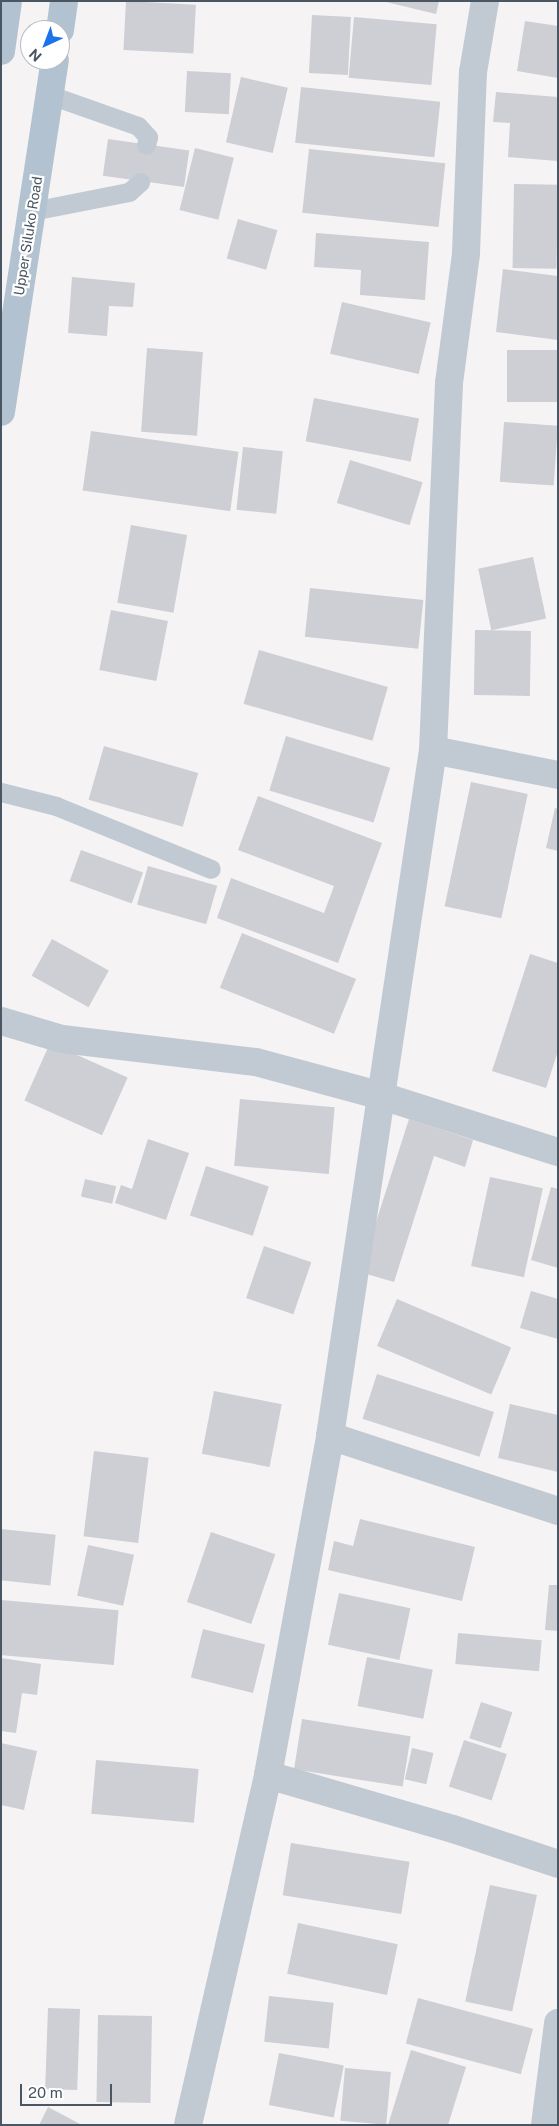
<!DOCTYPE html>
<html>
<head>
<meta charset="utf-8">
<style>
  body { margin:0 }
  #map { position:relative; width:559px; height:2126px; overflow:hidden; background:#f5f3f3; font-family:"Public Sans",sans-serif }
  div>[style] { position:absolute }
  .building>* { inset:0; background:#cdcfd5; transform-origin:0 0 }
  .service>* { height:19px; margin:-9.5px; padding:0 9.5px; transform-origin:9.5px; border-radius:9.5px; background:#c1cad2 }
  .minor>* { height:28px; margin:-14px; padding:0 14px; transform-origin:14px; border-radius:14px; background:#c1cad2 }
  .primary>* { height:28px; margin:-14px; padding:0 14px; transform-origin:14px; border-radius:14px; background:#b3c2d1 }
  span { translate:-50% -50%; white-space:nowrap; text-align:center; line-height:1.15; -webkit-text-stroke:4.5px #fff; paint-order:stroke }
  .street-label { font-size:14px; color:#4a5661 }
  .frame { position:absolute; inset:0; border:2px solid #4a5661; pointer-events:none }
  .north { position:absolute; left:20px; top:20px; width:50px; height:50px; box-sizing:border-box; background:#fff; border:1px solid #b7bbc0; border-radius:50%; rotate:223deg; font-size:14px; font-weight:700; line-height:20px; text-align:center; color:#4a5661 }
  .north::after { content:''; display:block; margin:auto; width:18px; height:22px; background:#1a73e8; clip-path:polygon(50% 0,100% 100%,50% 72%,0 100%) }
  .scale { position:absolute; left:20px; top:2084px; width:92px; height:22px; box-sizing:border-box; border:2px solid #4a5661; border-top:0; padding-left:6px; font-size:15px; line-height:18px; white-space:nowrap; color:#4a5661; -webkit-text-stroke:4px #fff; paint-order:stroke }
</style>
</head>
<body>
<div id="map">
  <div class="building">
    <i style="left:126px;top:1px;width:70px;height:49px;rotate:3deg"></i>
    <i style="clip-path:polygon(382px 1px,439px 1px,436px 14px)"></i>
    <i style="left:312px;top:15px;width:39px;height:58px;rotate:3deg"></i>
    <i style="left:354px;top:17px;width:83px;height:61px;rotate:5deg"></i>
    <i style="clip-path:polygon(525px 21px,558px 26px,558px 78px,517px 71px)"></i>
    <i style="left:187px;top:71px;width:44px;height:41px;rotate:3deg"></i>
    <i style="left:241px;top:77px;width:48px;height:67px;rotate:13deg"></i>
    <i style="left:301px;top:87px;width:140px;height:56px;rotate:6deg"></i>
    <i style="clip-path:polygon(496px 92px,558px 97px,558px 161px,508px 157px,510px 123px,493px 122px)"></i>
    <i style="left:108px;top:139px;width:82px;height:37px;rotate:8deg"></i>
    <i style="left:195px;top:148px;width:40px;height:64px;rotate:14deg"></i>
    <i style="left:309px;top:149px;width:137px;height:64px;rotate:6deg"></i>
    <i style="left:514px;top:184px;width:44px;height:84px;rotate:1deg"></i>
    <i style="left:238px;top:219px;width:41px;height:41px;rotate:16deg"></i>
    <i style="clip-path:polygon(316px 233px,429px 242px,425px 300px,360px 295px,361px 270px,314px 267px)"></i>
    <i style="clip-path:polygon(503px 269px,558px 276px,558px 340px,496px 332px)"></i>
    <i style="clip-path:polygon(72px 277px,135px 283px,133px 307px,109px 306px,107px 336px,68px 333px)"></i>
    <i style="left:342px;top:302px;width:91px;height:53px;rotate:13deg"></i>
    <i style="left:147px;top:348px;width:56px;height:84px;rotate:4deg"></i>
    <i style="left:507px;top:350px;width:51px;height:52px"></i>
    <i style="left:314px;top:398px;width:107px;height:44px;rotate:11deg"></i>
    <i style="left:504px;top:422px;width:54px;height:60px;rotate:4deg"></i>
    <i style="left:91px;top:431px;width:149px;height:60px;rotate:8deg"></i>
    <i style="left:243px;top:447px;width:40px;height:63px;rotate:6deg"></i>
    <i style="left:350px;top:460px;width:76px;height:45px;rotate:17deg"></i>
    <i style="left:131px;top:525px;width:57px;height:79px;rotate:10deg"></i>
    <i style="left:533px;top:557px;width:63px;height:56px;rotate:78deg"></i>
    <i style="left:310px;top:588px;width:114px;height:49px;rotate:6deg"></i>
    <i style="left:111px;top:610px;width:58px;height:61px;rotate:11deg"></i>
    <i style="left:475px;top:630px;width:56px;height:65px;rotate:1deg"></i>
    <i style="left:259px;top:650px;width:134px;height:56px;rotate:16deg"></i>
    <i style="left:286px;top:736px;width:109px;height:57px;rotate:17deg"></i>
    <i style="left:104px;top:746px;width:98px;height:56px;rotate:16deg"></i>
    <i style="left:471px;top:782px;width:58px;height:127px;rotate:12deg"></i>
    <i style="clip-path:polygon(258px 796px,382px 843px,338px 963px,217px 918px,231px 878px,324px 913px,334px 886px,238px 850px)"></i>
    <i style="clip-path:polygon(555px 808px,558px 809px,558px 851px,546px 848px)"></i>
    <i style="left:81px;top:850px;width:66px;height:33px;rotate:20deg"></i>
    <i style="left:148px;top:866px;width:72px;height:40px;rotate:16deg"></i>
    <i style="left:242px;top:933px;width:123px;height:59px;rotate:22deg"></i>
    <i style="left:52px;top:939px;width:65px;height:42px;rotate:29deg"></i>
    <i style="clip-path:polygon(530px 954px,558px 963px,558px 1051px,546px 1088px,492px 1071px)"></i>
    <i style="left:50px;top:1043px;width:85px;height:63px;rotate:24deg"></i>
    <i style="left:240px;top:1099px;width:95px;height:67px;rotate:5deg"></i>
    <i style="clip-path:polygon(409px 1119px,473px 1140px,465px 1167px,434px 1156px,394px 1282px,360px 1272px)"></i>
    <i style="clip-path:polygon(148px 1139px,189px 1153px,166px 1220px,115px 1203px,121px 1185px,132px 1189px)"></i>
    <i style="left:206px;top:1166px;width:66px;height:52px;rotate:18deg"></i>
    <i style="left:490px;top:1177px;width:54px;height:91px;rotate:12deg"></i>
    <i style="left:85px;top:1179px;width:32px;height:18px;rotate:13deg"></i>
    <i style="clip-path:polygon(551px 1187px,558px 1189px,558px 1268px,531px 1260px)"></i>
    <i style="left:264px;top:1246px;width:50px;height:55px;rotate:19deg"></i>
    <i style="clip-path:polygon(531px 1291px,558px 1299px,558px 1339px,520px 1328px)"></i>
    <i style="left:397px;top:1299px;width:124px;height:51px;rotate:23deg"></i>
    <i style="left:377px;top:1374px;width:123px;height:47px;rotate:18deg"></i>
    <i style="left:214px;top:1391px;width:69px;height:64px;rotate:11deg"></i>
    <i style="clip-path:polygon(510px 1404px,558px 1415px,558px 1472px,498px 1458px)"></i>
    <i style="left:94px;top:1451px;width:55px;height:86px;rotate:7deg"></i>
    <i style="clip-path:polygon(360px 1519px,475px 1547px,462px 1601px,328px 1570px,334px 1541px,353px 1546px)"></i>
    <i style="left:1px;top:1529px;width:55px;height:51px;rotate:6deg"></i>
    <i style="left:211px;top:1532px;width:68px;height:74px;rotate:19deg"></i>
    <i style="left:88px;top:1545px;width:47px;height:52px;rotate:12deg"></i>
    <i style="clip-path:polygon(549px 1585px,558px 1585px,558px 1631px,545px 1630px)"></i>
    <i style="left:339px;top:1593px;width:73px;height:53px;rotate:12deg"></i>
    <i style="left:1px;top:1600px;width:118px;height:55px;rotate:5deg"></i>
    <i style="left:203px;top:1629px;width:64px;height:50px;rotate:14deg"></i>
    <i style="left:458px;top:1633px;width:84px;height:31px;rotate:5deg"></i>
    <i style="left:367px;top:1657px;width:67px;height:50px;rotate:11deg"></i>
    <i style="clip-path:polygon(1px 1658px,41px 1664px,37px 1695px,22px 1693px,16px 1733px,1px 1731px)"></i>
    <i style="left:481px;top:1702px;width:33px;height:38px;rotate:18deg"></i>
    <i style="left:302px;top:1719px;width:110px;height:51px;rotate:9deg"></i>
    <i style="left:464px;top:1740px;width:45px;height:49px;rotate:18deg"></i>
    <i style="clip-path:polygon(1px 1743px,37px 1751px,24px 1810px,1px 1805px)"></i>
    <i style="left:412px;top:1748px;width:22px;height:32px;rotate:13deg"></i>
    <i style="left:96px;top:1760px;width:103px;height:54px;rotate:5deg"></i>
    <i style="left:291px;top:1843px;width:120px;height:53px;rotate:9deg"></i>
    <i style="left:490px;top:1885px;width:48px;height:119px;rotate:12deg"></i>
    <i style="left:298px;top:1923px;width:102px;height:52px;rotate:12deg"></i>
    <i style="left:269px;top:1996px;width:65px;height:46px;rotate:6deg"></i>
    <i style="left:418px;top:1998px;width:119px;height:47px;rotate:15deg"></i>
    <i style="left:48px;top:2008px;width:32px;height:81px;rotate:2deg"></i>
    <i style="left:98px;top:2015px;width:54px;height:87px;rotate:1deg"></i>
    <i style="clip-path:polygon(411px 2050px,466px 2067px,448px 2125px,388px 2125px)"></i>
    <i style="left:279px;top:2053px;width:66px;height:53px;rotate:11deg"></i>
    <i style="left:345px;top:2068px;width:46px;height:53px;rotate:5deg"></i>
    <i style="clip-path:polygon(48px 2107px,82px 2125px,39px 2125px)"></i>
  </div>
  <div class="service">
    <i style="left:50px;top:95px;width:93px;rotate:19.4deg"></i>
    <i style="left:138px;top:126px;width:15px;rotate:48deg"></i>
    <i style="left:148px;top:137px;width:8px;rotate:104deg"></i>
    <i style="left:32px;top:211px;width:99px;rotate:-11.1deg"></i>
    <i style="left:129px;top:192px;width:15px;rotate:-42deg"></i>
    <i style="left:1px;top:792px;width:57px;rotate:14.3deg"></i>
    <i style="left:56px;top:806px;width:167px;rotate:22.1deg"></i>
  </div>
  <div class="minor">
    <i style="left:433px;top:750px;width:127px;rotate:11.3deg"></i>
    <i style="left:1px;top:1021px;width:64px;rotate:16.4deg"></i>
    <i style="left:62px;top:1039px;width:195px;rotate:6.8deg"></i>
    <i style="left:256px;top:1062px;width:131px;rotate:15.1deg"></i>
    <i style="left:382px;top:1096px;width:185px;rotate:17.7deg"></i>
    <i style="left:330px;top:1436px;width:240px;rotate:18.2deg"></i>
    <i style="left:268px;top:1775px;width:193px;rotate:16.3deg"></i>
    <i style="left:453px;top:1829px;width:111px;rotate:18.4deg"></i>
    <i style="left:188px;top:2125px;width:359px;rotate:-77.1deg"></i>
    <i style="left:268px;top:1775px;width:345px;rotate:-79.6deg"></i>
    <i style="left:330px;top:1436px;width:694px;rotate:-81.46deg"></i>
    <i style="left:433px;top:750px;width:367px;rotate:-87.5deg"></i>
    <i style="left:449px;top:383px;width:131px;rotate:-82.5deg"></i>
    <i style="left:466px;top:253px;width:181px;rotate:-87.8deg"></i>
    <i style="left:473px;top:72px;width:72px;rotate:-80.4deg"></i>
    <i style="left:545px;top:2125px;width:103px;rotate:-82.7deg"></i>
  </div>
  <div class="primary">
    <i style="left:60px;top:30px;width:29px;rotate:-82deg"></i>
    <i style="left:1px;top:51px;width:50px;rotate:-82deg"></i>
    <i style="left:1px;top:412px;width:356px;rotate:-81.3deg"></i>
  </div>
  <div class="street-label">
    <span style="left:28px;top:236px;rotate:-81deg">Upper Siluko Road</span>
  </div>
  <div class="frame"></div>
  <div class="north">N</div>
  <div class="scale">20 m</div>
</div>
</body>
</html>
